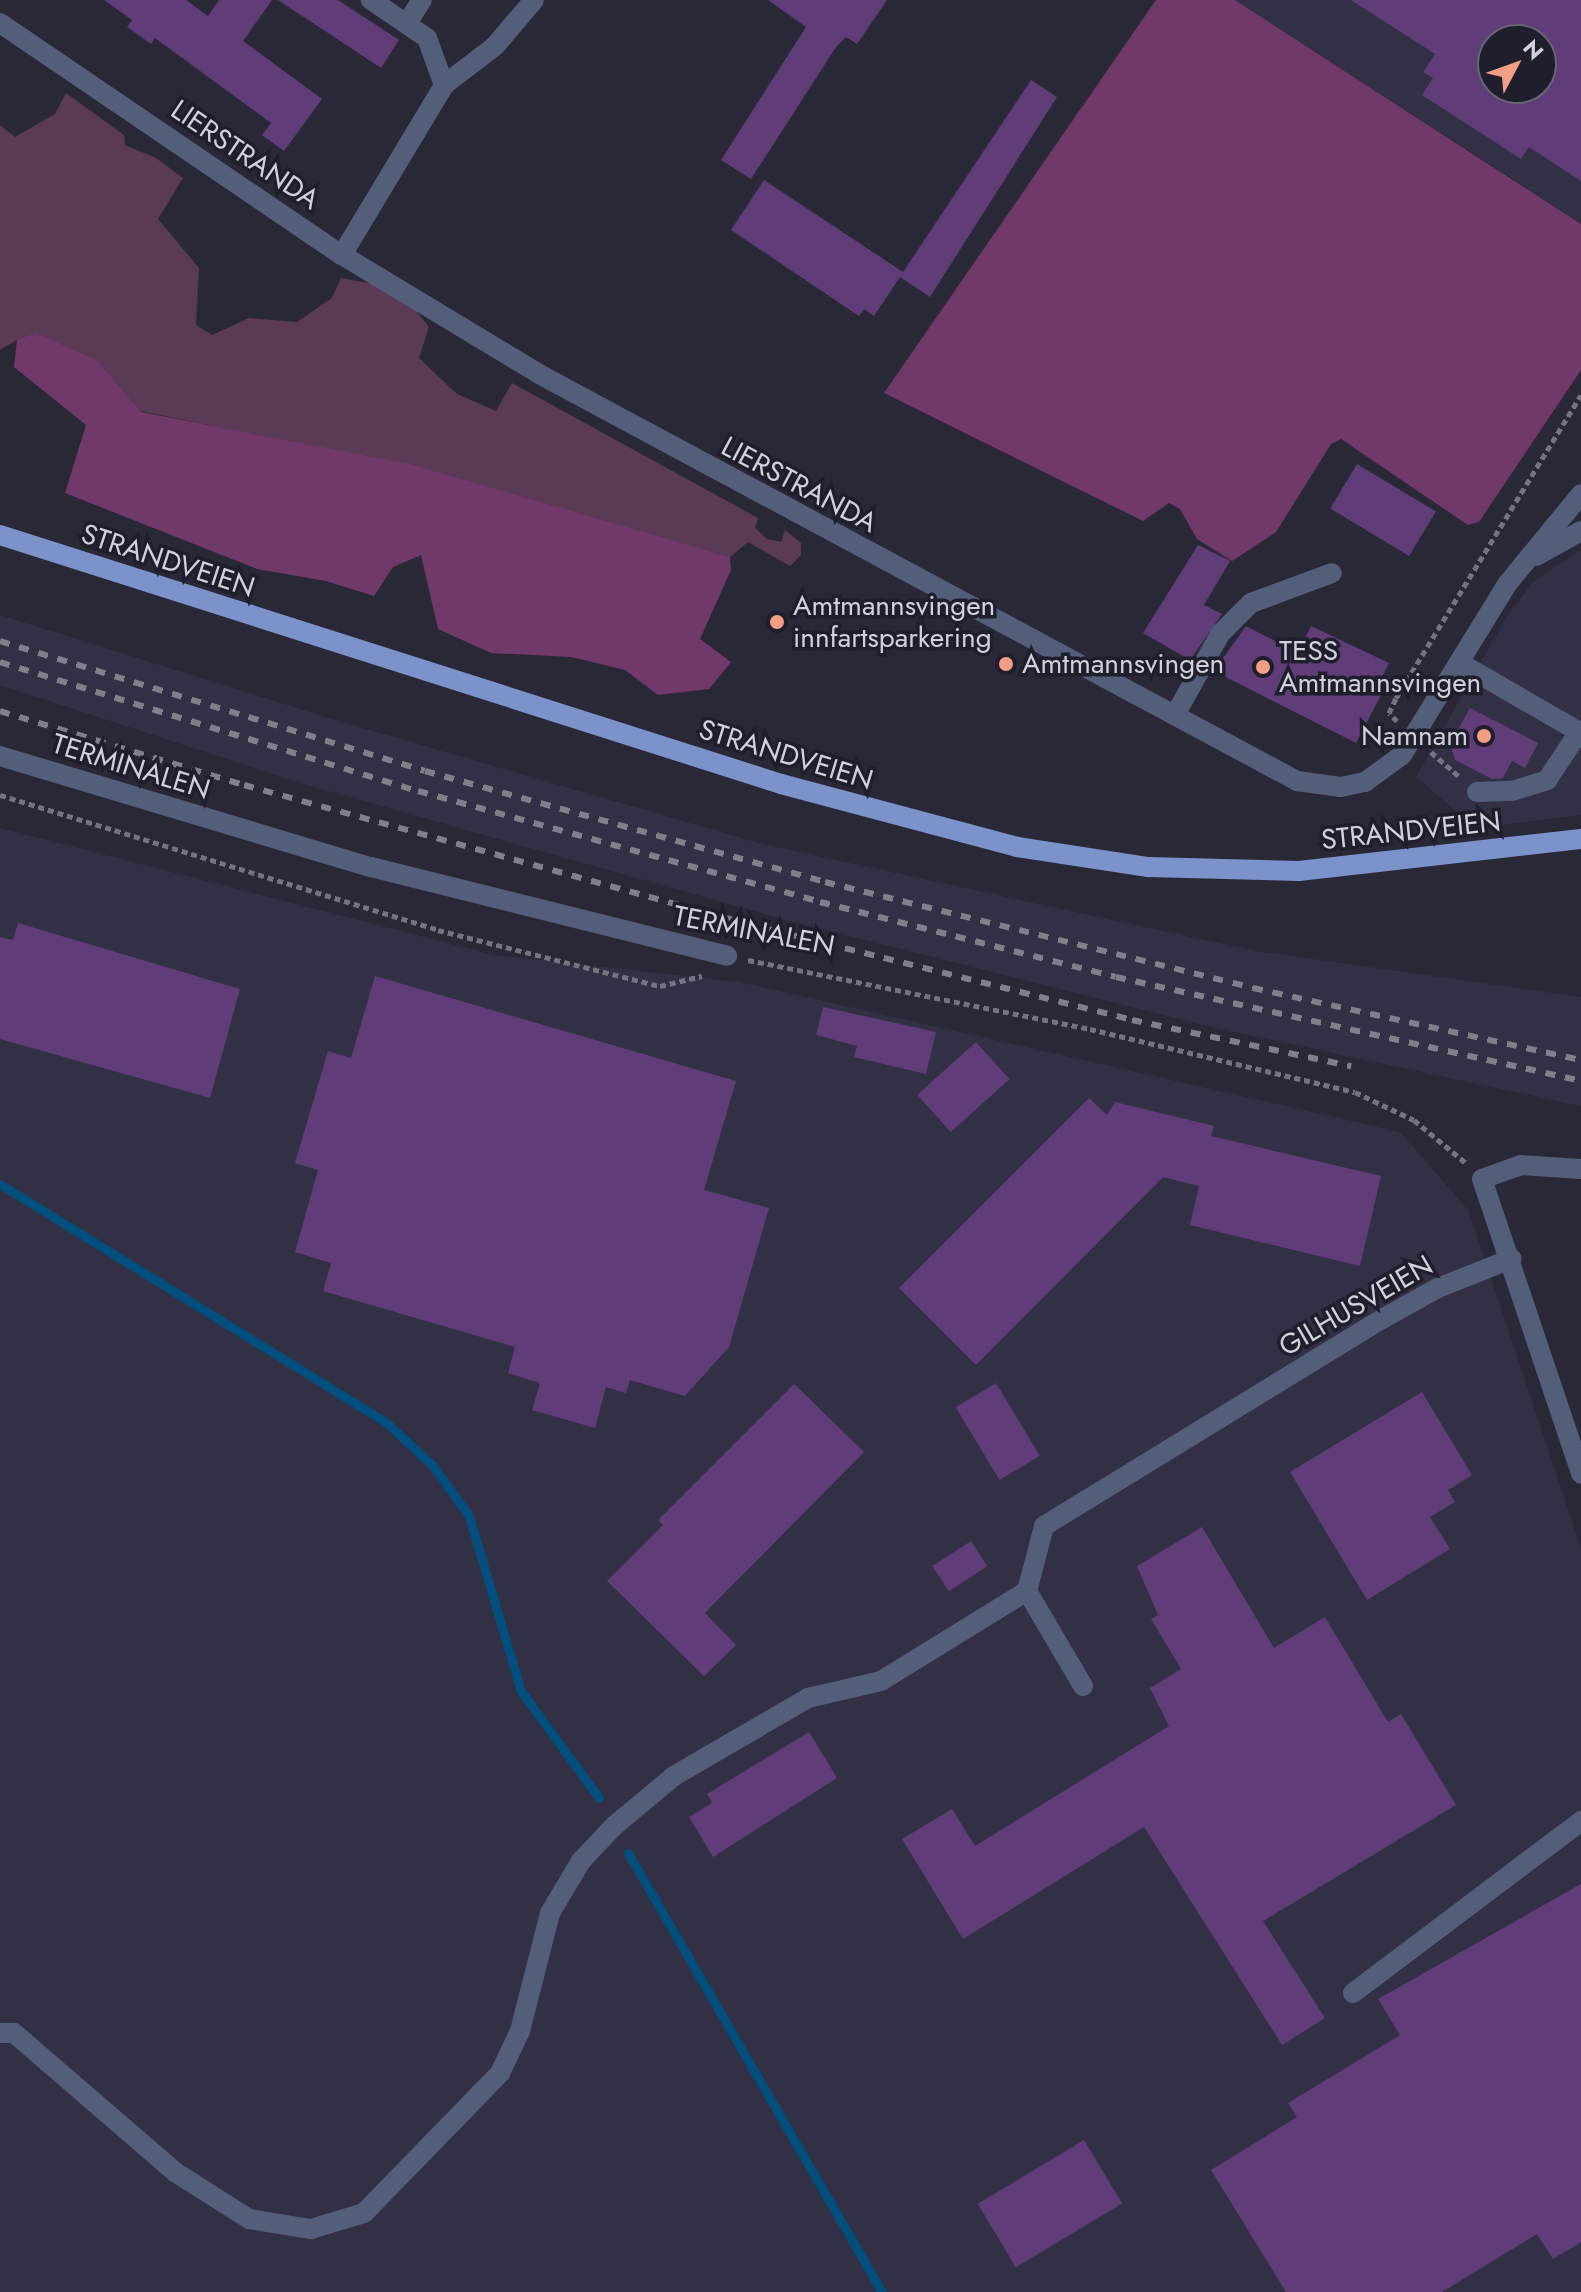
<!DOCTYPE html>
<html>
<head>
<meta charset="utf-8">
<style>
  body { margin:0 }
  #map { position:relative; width:1581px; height:2292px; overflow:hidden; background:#292836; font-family:Jost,sans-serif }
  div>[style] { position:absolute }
  .built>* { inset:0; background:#323044 }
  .green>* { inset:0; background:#5b3a56 }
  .forest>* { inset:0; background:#71396a }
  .stream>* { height:9px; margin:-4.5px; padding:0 4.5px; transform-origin:4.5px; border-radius:4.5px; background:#004f7f }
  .building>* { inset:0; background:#603d79; transform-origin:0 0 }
  .path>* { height:5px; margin-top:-2.5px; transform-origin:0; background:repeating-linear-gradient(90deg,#74737f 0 6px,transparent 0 10px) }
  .minor>* { height:20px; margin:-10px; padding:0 10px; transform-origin:10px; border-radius:10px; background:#535e7a }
  .major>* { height:20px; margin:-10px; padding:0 10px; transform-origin:10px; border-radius:10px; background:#7b92ca }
  .rail>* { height:6px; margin-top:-3px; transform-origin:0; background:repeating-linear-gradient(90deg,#807f8a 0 10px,transparent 0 20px) }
  .dots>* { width:22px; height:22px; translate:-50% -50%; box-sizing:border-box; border:4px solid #1f1e2c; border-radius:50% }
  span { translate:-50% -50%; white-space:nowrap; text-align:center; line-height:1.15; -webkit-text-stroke:7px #1f1e2c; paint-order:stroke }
  .street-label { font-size:28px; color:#d1d1da }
  .poi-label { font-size:28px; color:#d1d1da }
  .left { translate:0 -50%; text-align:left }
  .right { translate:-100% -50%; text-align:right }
  .north { position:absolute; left:1477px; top:24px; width:80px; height:80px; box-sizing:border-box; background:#1f1e2c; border:2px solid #666672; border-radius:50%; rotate:49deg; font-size:22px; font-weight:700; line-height:32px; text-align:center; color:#d1d1da }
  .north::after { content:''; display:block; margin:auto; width:28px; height:36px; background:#f49e86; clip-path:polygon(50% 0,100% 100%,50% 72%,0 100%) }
</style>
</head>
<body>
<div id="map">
  <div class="built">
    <i style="clip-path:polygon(evenodd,1235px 0,1581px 0,1581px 223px,1235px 0,1493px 40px,1541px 40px,1541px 88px,1493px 88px,1493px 40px)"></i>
    <i style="clip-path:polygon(1581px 550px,1581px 815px,1476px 828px,1416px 777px,1506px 618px,1533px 582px)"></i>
    <i style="clip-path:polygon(0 615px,335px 720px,762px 844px,1255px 951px,1581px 997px,1581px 1106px,1211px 1027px,786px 920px,307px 785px,0 685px)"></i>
    <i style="clip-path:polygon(0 828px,494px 955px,739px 982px,1400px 1132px,1468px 1210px,1581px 1549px,1581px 2292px,0 2292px)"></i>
  </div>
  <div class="green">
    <i style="clip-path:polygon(66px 93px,124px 135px,125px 145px,156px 158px,183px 178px,158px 219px,199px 268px,196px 325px,212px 335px,249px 318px,297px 322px,332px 298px,341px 278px,378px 285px,414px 308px,429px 327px,419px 358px,457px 394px,496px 411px,512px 383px,758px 518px,755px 528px,767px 539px,781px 542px,785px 530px,801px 543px,801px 555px,790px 566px,748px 542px,730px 557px,405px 465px,140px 411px,98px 361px,17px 340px,0 350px,0 125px,15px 137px,55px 114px)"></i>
  </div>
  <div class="forest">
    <i style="clip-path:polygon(1156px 0,1235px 0,1581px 224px,1581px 370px,1479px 522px,1468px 525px,1341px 439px,1331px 444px,1276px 532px,1232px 561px,1197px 539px,1180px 509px,1169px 503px,1143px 521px,884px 393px)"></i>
    <i style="clip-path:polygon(36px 333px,98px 361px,141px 412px,409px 464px,730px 557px,731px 570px,700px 639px,731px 662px,709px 689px,658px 695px,625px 670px,571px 657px,491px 653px,438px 629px,421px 555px,393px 567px,374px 596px,326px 581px,257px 569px,65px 493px,86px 425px,14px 367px,17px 340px)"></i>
  </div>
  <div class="stream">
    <i style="left:0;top:1184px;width:456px;rotate:31.7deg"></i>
    <i style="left:388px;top:1424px;width:63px;rotate:43.1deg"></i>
    <i style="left:434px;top:1467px;width:60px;rotate:54.5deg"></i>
    <i style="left:469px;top:1516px;width:183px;rotate:73.5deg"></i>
    <i style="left:521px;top:1691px;width:132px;rotate:53.9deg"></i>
    <i style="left:628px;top:1853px;width:507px;rotate:59.95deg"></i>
  </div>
  <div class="building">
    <i style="clip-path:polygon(104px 0,186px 0,208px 16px,219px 0,272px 0,243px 41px,322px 99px,284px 151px,262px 135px,271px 123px,155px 38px,151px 44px,127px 27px,132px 20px)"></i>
    <i style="clip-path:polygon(278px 0,338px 0,399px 40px,381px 68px)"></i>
    <i style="clip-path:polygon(768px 0,887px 0,857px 44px,846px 37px,836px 47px,751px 179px,721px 160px,806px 27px)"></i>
    <i style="clip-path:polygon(evenodd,1351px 0,1581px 0,1581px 181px,1529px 147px,1521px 159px,1422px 95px,1433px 78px,1423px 72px,1435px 54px,1351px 0,1493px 40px,1541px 40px,1541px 88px,1493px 88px,1493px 40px)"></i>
    <i style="clip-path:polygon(1031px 80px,1057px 97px,930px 297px,900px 277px,874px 316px,864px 309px,859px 316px,731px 230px,764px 180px,903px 272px)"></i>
    <i style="left:1357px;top:464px;width:92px;height:52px;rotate:31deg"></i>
    <i style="clip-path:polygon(1198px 545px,1230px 561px,1204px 605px,1222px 614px,1190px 660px,1143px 633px)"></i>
    <i style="clip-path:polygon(1246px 626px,1298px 653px,1311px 626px,1389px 663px,1374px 692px,1381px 695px,1356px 743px,1214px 671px)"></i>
    <i style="clip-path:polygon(1470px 708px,1538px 743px,1525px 768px,1512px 761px,1503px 778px,1492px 779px,1455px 760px,1450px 744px)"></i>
    <i style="clip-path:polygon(18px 923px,240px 989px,210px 1098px,0 1039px,0 937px,13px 940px)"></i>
    <i style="clip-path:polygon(375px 976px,736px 1081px,704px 1190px,769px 1208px,729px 1347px,685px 1396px,630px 1380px,626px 1393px,606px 1387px,595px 1428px,532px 1410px,540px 1383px,508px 1373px,515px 1347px,323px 1291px,331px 1263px,295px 1252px,318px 1170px,295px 1163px,328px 1051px,351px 1058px)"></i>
    <i style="clip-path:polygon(823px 1007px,936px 1032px,926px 1074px,854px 1057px,857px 1046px,816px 1035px)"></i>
    <i style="left:976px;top:1042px;width:50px;height:79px;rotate:48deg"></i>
    <i style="clip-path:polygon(1089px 1098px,1107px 1115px,1115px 1102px,1214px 1126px,1211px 1136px,1381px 1176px,1360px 1266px,1190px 1225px,1199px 1186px,1163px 1177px,976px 1365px,899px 1288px)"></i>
    <i style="left:996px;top:1383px;width:85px;height:47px;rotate:59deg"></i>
    <i style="clip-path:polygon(794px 1384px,864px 1452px,705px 1613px,736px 1645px,704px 1676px,607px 1581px,663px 1525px,658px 1520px)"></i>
    <i style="clip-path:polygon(1422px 1392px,1472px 1475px,1448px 1490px,1455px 1502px,1430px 1517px,1450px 1549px,1367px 1600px,1290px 1472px)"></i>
    <i style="clip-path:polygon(1202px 1527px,1274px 1648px,1325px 1617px,1388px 1722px,1401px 1714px,1456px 1805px,1263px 1921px,1325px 2018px,1282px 2045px,1144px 1827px,963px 1939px,902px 1839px,952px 1809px,975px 1846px,1169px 1726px,1150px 1688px,1181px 1669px,1151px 1619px,1158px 1615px,1137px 1566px)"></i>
    <i style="left:971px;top:1541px;width:30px;height:46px;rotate:57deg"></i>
    <i style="clip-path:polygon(809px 1732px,837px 1778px,713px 1857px,689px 1817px,712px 1803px,707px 1794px)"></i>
    <i style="clip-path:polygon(1581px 1884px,1581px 2242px,1553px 2259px,1537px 2234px,1442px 2292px,1286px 2292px,1211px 2170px,1297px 2117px,1288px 2103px,1400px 2035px,1378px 1999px)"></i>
    <i style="left:1084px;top:2140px;width:74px;height:124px;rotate:59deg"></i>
  </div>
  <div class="path">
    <i style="left:1397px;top:721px;width:11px;rotate:-135deg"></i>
    <i style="left:1389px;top:713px;width:17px;rotate:-65deg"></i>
    <i style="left:1396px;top:698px;width:355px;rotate:-58.6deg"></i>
    <i style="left:1431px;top:752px;width:38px;rotate:41deg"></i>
    <i style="left:0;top:795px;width:458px;rotate:17.1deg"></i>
    <i style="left:438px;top:930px;width:229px;rotate:14.2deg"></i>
    <i style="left:660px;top:986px;width:43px;rotate:-13.4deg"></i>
    <i style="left:748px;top:960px;width:349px;rotate:11.4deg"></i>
    <i style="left:1090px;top:1029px;width:272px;rotate:13.4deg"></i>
    <i style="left:1355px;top:1092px;width:65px;rotate:25.4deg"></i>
    <i style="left:1414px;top:1120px;width:67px;rotate:39.6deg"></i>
  </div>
  <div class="minor">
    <i style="left:0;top:23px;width:413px;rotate:34.2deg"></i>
    <i style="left:342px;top:255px;width:230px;rotate:31.1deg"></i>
    <i style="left:539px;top:374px;width:860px;rotate:28.23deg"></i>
    <i style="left:1297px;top:781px;width:44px;rotate:7.8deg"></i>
    <i style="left:1341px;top:787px;width:25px;rotate:-12deg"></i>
    <i style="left:1365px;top:782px;width:46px;rotate:-36.1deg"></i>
    <i style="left:1402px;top:755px;width:202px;rotate:-58.4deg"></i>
    <i style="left:1508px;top:583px;width:115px;rotate:-50.6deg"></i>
    <i style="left:407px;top:23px;width:27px;rotate:-57deg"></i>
    <i style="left:444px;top:85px;width:64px;rotate:-37.4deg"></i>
    <i style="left:495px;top:46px;width:60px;rotate:-49.7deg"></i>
    <i style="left:342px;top:255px;width:198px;rotate:-59deg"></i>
    <i style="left:444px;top:85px;width:50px;rotate:-109.9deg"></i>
    <i style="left:427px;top:38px;width:68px;rotate:-145.8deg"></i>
    <i style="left:1536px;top:556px;width:51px;rotate:-29.1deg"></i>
    <i style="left:1460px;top:663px;width:140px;rotate:30deg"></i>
    <i style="left:1175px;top:715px;width:93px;rotate:-60.9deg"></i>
    <i style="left:1220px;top:634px;width:44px;rotate:-45deg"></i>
    <i style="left:1251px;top:603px;width:86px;rotate:-20.3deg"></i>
    <i style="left:0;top:756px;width:387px;rotate:16.7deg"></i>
    <i style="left:371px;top:867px;width:367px;rotate:14deg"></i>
    <i style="left:1477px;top:792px;width:35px;rotate:-2deg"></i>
    <i style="left:1512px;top:791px;width:37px;rotate:-17deg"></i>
    <i style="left:1547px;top:780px;width:58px;rotate:-56.3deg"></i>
    <i style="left:1581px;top:1169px;width:60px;rotate:-176.2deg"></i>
    <i style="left:1521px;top:1165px;width:41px;rotate:160.3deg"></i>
    <i style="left:1482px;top:1179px;width:311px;rotate:71.4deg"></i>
    <i style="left:1083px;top:1686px;width:110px;rotate:-120.5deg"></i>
    <i style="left:1027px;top:1591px;width:67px;rotate:-75.3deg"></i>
    <i style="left:1044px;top:1526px;width:399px;rotate:-31.5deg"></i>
    <i style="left:1384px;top:1318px;width:62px;rotate:-29.1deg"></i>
    <i style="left:1438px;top:1288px;width:79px;rotate:-21.7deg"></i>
    <i style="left:1353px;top:1993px;width:286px;rotate:-37deg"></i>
    <i style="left:0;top:2033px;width:14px"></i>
    <i style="left:14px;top:2033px;width:213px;rotate:40.8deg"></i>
    <i style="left:175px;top:2172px;width:88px;rotate:32.4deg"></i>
    <i style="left:249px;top:2219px;width:63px;rotate:9.2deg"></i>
    <i style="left:311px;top:2229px;width:55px;rotate:-16.8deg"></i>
    <i style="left:364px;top:2213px;width:195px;rotate:-45.8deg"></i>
    <i style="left:500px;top:2073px;width:47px;rotate:-64.5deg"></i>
    <i style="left:520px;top:2031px;width:122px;rotate:-75.7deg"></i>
    <i style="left:550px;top:1913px;width:61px;rotate:-59.2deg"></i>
    <i style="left:581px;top:1861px;width:48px;rotate:-46.7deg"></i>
    <i style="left:614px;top:1826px;width:78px;rotate:-39.8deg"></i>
    <i style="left:674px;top:1776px;width:155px;rotate:-30.2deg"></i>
    <i style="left:808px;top:1698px;width:75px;rotate:-13.1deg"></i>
    <i style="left:881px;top:1681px;width:172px;rotate:-31.7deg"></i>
  </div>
  <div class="major">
    <i style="left:0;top:535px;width:820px;rotate:17.68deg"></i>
    <i style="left:781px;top:784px;width:244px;rotate:14.9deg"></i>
    <i style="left:1017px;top:847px;width:133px;rotate:8.7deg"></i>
    <i style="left:1148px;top:867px;width:151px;rotate:1.5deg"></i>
    <i style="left:1299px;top:871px;width:284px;rotate:-6.5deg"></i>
  </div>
  <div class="rail">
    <i style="left:0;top:641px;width:444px;rotate:17deg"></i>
    <i style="left:425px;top:771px;width:415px;rotate:15.5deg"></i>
    <i style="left:825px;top:882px;width:441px;rotate:13.9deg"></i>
    <i style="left:1253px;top:988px;width:336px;rotate:12.4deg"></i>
    <i style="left:0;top:662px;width:437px;rotate:17.2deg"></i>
    <i style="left:418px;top:791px;width:417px;rotate:15.4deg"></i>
    <i style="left:820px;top:902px;width:305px;rotate:14.2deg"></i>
    <i style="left:1116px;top:977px;width:476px;rotate:12.6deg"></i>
    <i style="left:0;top:711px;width:255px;rotate:16.9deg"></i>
    <i style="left:244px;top:785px;width:523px;rotate:15.42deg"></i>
    <i style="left:748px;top:924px;width:396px;rotate:14deg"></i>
    <i style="left:1132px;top:1020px;width:224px;rotate:11.9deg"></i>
  </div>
  <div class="dots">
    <i style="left:777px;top:622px;background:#f49e86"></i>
    <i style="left:1006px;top:664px;background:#f49e86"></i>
    <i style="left:1263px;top:667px;background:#f49e86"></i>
    <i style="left:1484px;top:736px;background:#f49e86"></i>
  </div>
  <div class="street-label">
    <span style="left:245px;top:155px;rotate:34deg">LIERSTRANDA</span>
    <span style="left:799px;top:485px;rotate:28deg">LIERSTRANDA</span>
    <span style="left:168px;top:561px;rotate:18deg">STRANDVEIEN</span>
    <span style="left:786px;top:755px;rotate:17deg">STRANDVEIEN</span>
    <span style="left:131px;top:767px;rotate:17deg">TERMINALEN</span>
    <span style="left:1411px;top:831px;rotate:-6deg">STRANDVEIEN</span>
    <span style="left:754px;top:931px;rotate:11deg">TERMINALEN</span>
    <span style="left:1356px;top:1306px;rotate:-30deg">GILHUSVEIEN</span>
  </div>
  <div class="poi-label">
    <span class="left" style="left:793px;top:622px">Amtmannsvingen<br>innfartsparkering</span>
    <span class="left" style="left:1279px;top:667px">TESS<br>Amtmannsvingen</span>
    <span class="left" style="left:1022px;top:664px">Amtmannsvingen</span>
    <span class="right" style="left:1468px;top:736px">Namnam</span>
  </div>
  <div class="north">N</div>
</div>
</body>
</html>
